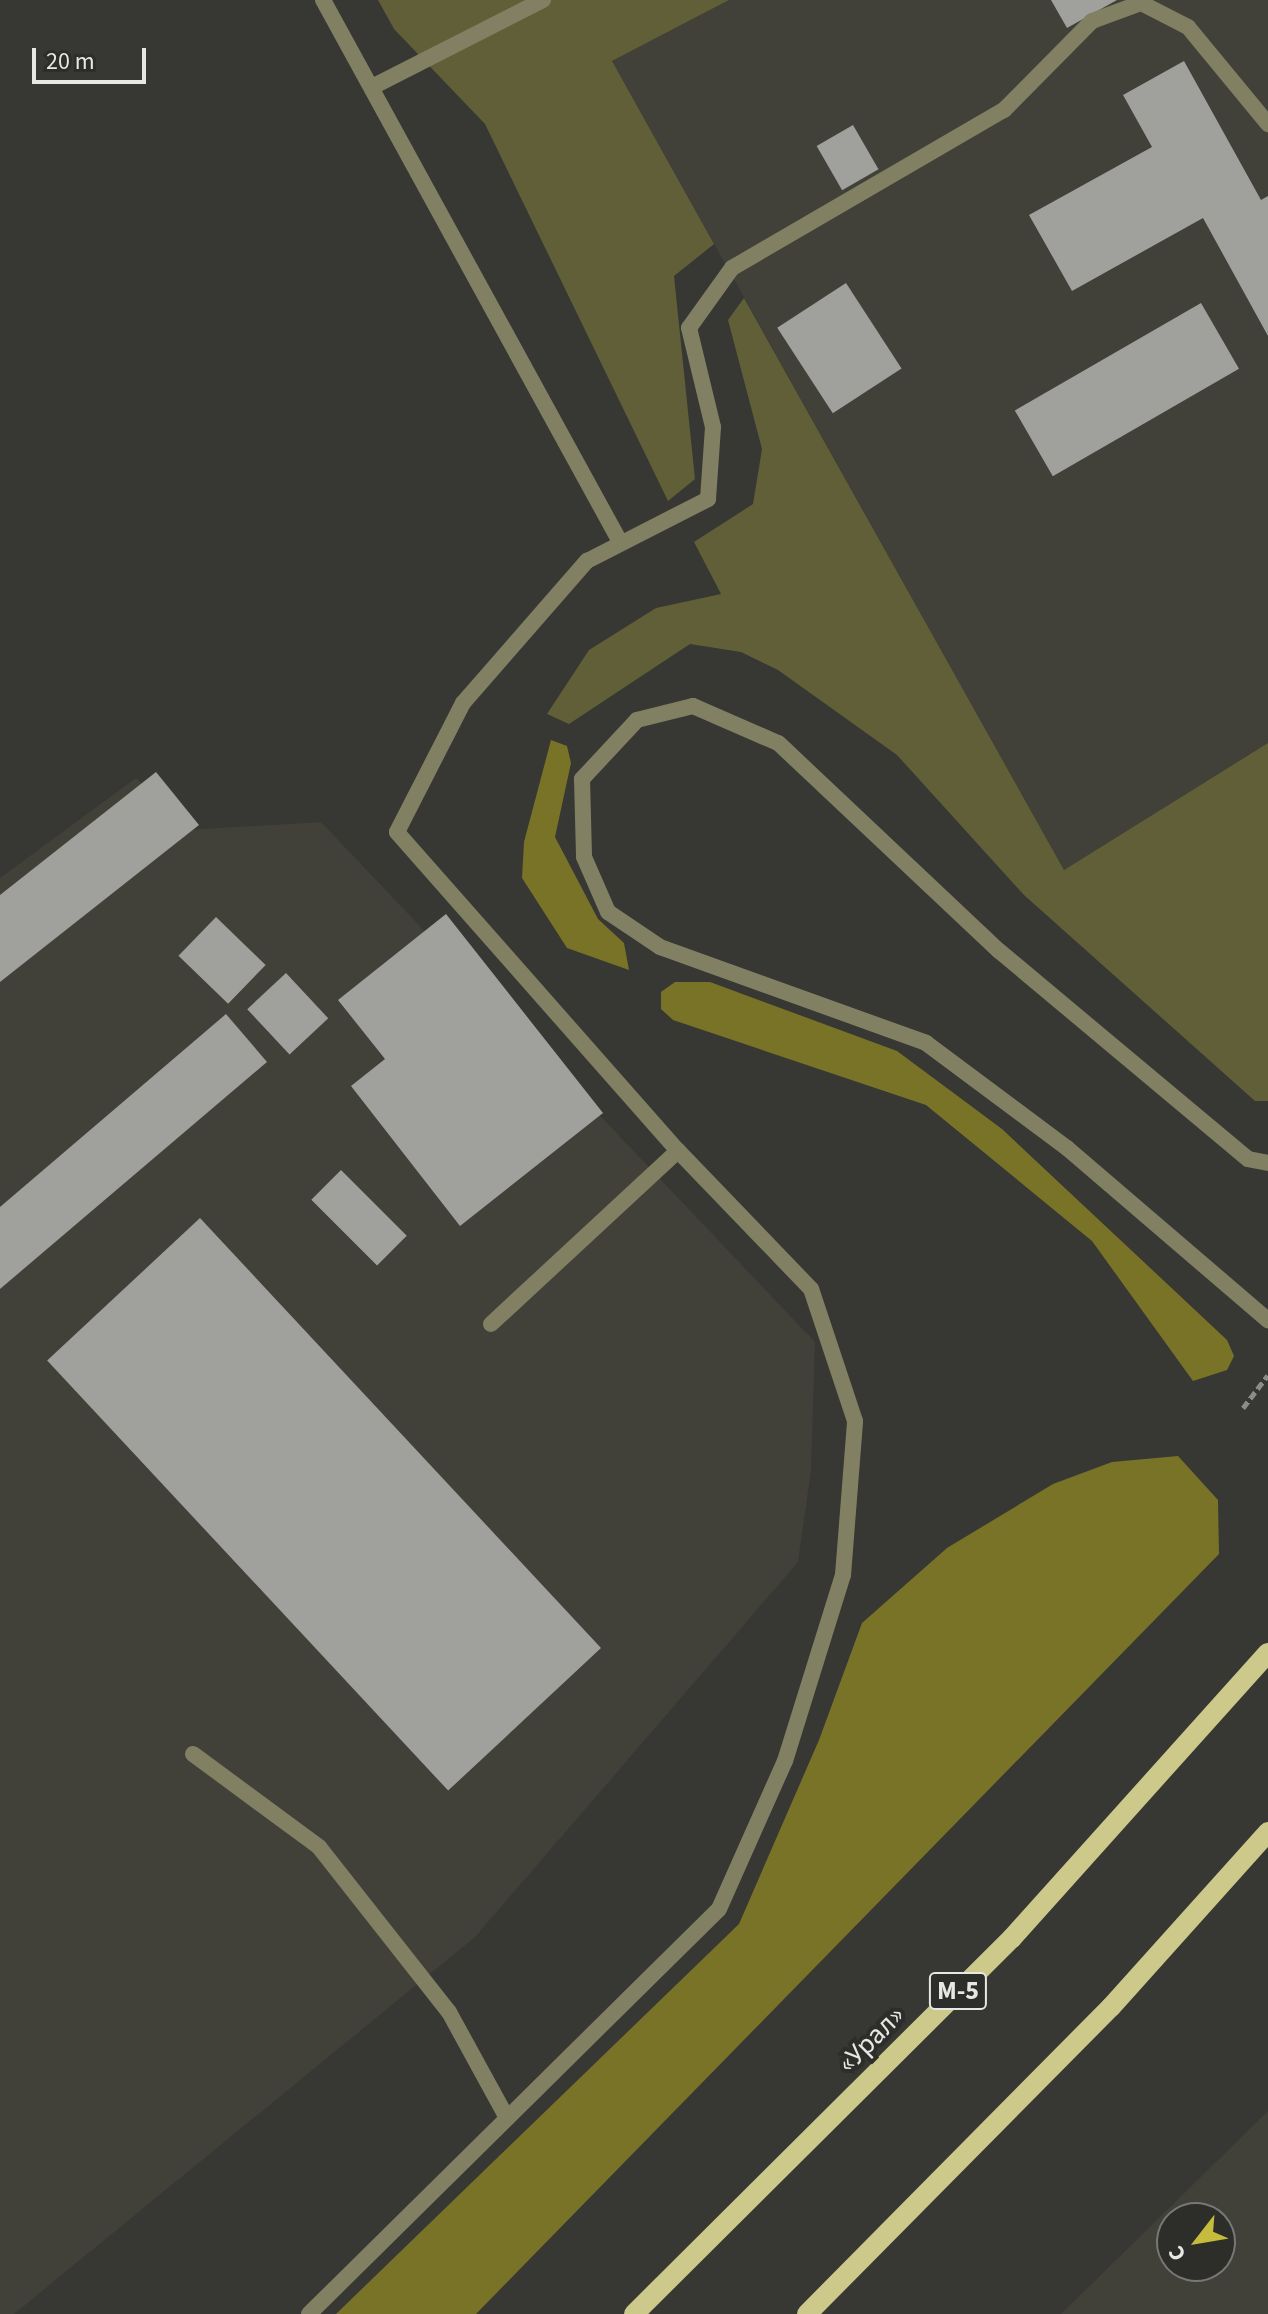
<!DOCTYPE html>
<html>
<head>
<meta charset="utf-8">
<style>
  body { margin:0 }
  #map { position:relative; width:1268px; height:2314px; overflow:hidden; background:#373734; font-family:"Source Sans 3",sans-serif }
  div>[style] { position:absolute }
  .built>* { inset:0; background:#414139 }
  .green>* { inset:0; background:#615f37 }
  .forest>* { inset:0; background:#797327 }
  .building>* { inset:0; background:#a0a09d; transform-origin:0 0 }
  .path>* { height:5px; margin-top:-2.5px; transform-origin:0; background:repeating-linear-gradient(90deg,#8b8b89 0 8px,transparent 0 12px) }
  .lane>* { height:16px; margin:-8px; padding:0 8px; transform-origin:8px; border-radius:8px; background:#828062 }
  .primary>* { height:20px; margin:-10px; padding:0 10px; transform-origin:10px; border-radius:10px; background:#cdc98a }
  span { translate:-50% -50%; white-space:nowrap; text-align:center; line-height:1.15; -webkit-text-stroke:8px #2d2d2a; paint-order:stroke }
  .shield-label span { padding:2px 6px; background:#2d2d2a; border:2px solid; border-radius:6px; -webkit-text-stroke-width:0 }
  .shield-label { font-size:26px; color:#e7e7e5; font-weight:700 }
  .street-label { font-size:28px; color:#e7e7e5 }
  .north { position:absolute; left:1156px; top:2202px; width:80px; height:80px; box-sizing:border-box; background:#2d2d2a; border:2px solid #777775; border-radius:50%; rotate:239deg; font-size:22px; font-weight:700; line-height:32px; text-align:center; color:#e7e7e5 }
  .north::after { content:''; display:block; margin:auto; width:28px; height:36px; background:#c5bc3d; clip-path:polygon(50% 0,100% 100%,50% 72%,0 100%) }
  .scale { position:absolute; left:32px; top:48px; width:114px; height:36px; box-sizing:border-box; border:4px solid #e7e7e5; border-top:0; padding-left:10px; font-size:24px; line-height:28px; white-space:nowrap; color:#e7e7e5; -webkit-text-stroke:6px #2d2d2a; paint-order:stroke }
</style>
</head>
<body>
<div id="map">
  <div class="built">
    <i style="clip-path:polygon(729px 0,1268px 0,1268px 743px,1064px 870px,612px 61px)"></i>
    <i style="clip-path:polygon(136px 778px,186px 830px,321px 822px,815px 1342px,811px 1471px,798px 1562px,475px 1937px,14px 2314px,0 2314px,0 878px)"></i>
    <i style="clip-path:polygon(evenodd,1268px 2111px,1268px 2314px,1061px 2314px,1268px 2111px,1172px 2218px,1220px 2218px,1220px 2266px,1172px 2266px,1172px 2218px)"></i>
  </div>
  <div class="green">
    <i style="clip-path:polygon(378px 0,729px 0,612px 61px,714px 244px,674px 276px,695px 479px,668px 501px,485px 124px,394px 29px)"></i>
    <i style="clip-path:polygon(744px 298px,1064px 870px,1268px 743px,1268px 1101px,1255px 1101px,1024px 895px,897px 755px,778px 670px,741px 652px,690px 644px,569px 724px,547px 714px,589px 650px,656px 608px,721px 594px,694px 542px,753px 504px,762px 449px,728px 320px)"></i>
  </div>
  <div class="forest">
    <i style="clip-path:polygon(551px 740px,567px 746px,571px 763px,555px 837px,598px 919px,624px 943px,629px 970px,567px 948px,522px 878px,524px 842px)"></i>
    <i style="clip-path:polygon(675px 982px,710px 982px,897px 1051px,1002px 1129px,1227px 1340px,1234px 1356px,1227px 1370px,1193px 1381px,1092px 1241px,926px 1105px,673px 1020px,661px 1009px,661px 992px)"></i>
    <i style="clip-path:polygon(1178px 1456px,1218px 1500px,1219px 1554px,476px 2314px,336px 2314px,739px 1924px,819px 1740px,862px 1623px,947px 1548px,1053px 1484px,1112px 1462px)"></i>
  </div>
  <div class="building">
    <i style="clip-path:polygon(1051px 0,1117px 0,1067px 28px)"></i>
    <i style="clip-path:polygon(1184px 61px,1261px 200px,1268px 196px,1268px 336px,1203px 218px,1072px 291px,1029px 215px,1152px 147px,1123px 95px)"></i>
    <i style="left:853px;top:125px;width:51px;height:42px;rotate:60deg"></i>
    <i style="left:846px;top:283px;width:102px;height:82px;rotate:57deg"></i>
    <i style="left:1201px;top:303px;width:76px;height:215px;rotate:60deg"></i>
    <i style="clip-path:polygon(156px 772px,199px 825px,0 982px,0 895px)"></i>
    <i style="clip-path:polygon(446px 914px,603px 1113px,460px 1226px,351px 1086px,385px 1059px,338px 1000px)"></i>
    <i style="left:216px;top:917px;width:69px;height:54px;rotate:44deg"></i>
    <i style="left:286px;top:973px;width:62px;height:53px;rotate:47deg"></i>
    <i style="clip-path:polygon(226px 1014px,267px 1062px,0 1289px,0 1207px)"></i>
    <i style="left:341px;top:1170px;width:93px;height:42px;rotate:45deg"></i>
    <i style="left:200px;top:1218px;width:588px;height:209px;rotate:47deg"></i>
  </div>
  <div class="path">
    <i style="left:1243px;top:1408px;width:41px;rotate:-52.9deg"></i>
  </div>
  <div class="lane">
    <i style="left:323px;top:0;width:616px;rotate:61.27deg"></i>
    <i style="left:372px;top:87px;width:192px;rotate:-27deg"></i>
    <i style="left:1268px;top:1163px;width:20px;rotate:-169deg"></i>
    <i style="left:1248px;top:1159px;width:324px;rotate:-140.1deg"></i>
    <i style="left:999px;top:951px;width:303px;rotate:-136.7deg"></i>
    <i style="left:778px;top:743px;width:93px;rotate:-156.5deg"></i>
    <i style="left:693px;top:706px;width:58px;rotate:166deg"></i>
    <i style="left:637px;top:720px;width:81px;rotate:133deg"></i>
    <i style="left:582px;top:779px;width:78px;rotate:88.5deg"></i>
    <i style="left:584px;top:857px;width:60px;rotate:66.4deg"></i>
    <i style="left:608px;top:912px;width:63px;rotate:33.9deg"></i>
    <i style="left:660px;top:947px;width:283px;rotate:19.8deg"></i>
    <i style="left:926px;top:1043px;width:176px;rotate:36.7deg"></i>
    <i style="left:1067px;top:1148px;width:265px;rotate:40.6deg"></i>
    <i style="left:491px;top:1324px;width:255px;rotate:-42.8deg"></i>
    <i style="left:193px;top:1754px;width:157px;rotate:36.4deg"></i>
    <i style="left:319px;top:1847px;width:210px;rotate:51.8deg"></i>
    <i style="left:449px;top:2012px;width:121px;rotate:61.3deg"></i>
    <i style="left:309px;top:2314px;width:576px;rotate:-44.65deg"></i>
    <i style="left:719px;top:1909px;width:162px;rotate:-66deg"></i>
    <i style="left:785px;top:1761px;width:195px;rotate:-72.7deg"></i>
    <i style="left:843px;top:1575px;width:154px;rotate:-85.5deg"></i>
    <i style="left:855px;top:1421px;width:139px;rotate:-108.4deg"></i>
    <i style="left:811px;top:1289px;width:192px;rotate:-133.9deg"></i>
    <i style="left:678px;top:1151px;width:425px;rotate:-131.4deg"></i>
    <i style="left:397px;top:832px;width:145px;rotate:-62.9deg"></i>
    <i style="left:463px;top:703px;width:189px;rotate:-48.9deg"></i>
    <i style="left:587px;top:561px;width:136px;rotate:-27.1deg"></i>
    <i style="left:708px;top:499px;width:72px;rotate:-86deg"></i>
    <i style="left:713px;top:427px;width:102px;rotate:-103.6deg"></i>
    <i style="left:689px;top:328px;width:74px;rotate:-54.4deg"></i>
    <i style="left:732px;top:268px;width:315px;rotate:-30.2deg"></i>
    <i style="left:1004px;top:110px;width:125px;rotate:-45.3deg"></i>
    <i style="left:1092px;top:21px;width:52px;rotate:-20.2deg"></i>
    <i style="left:1141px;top:3px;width:53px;rotate:27.1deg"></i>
    <i style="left:1188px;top:27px;width:126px;rotate:50.5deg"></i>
  </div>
  <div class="primary">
    <i style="left:634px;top:2314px;width:533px;rotate:-44.85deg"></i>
    <i style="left:1012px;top:1938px;width:383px;rotate:-48.1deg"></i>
    <i style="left:807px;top:2314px;width:432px;rotate:-45.3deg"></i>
    <i style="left:1111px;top:2007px;width:235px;rotate:-48.1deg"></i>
  </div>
  <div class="shield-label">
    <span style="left:958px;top:1991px">М-5</span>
  </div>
  <div class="street-label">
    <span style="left:871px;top:2039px;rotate:-45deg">«Урал»</span>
  </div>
  <div class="north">С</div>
  <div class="scale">20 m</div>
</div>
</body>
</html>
